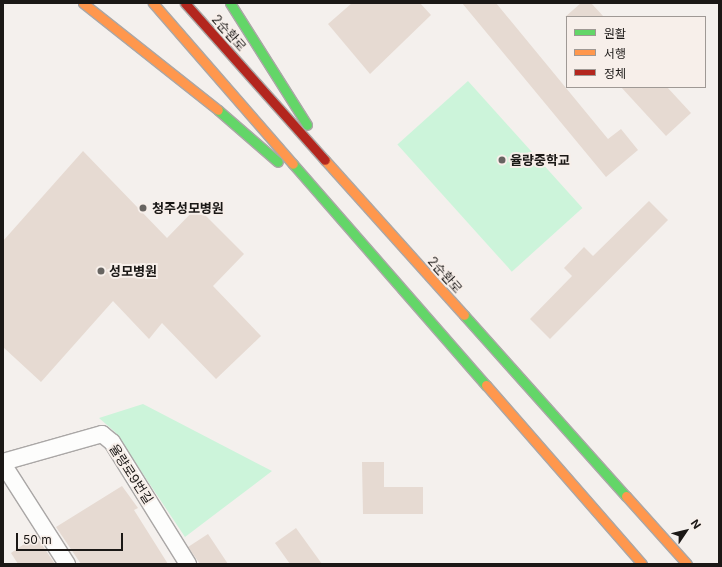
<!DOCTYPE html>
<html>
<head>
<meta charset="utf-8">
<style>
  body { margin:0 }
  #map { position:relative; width:722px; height:567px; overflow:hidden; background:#f4f0ed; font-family:Inter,"Noto Sans KR",sans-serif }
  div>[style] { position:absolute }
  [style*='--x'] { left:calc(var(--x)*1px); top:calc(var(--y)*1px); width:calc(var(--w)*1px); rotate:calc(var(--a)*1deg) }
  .green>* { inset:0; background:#ccf4da; transform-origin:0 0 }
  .building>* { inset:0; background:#e6dad2 }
  .roads { filter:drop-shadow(1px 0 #aaa7a6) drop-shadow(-1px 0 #aaa7a6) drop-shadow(0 1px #aaa7a6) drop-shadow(0 -1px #aaa7a6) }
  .street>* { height:16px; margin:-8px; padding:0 8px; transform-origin:8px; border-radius:8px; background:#fdfdfc }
  .fast>* { height:9px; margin:-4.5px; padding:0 4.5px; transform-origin:4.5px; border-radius:4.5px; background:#63d668 }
  .slow>* { height:9px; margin:-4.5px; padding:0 4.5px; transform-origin:4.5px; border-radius:4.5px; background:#ff974d }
  .jam>* { height:9px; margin:-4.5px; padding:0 4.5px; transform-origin:4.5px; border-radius:4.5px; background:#b3261e }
  .dots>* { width:11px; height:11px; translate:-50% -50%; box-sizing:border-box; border:2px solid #f7efea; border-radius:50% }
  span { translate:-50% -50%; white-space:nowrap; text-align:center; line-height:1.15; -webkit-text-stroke:4px #f7efea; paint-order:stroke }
  .street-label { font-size:13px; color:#1b1816 }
  .poi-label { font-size:13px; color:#1b1816; font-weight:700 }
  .left { translate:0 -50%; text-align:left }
  .frame { position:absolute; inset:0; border:4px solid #1b1816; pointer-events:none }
  .legend { position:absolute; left:566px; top:16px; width:140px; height:72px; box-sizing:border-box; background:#f7efea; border:1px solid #9f9995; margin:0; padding:5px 7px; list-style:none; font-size:12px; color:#1b1816 }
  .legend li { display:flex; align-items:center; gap:8px; height:20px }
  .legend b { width:20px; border:1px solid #9f9995 }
  .north { position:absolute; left:666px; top:511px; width:40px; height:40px; -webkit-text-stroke:3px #f7efea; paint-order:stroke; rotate:55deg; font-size:11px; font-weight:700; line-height:16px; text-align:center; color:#1b1816 }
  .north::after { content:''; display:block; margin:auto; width:14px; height:18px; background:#1b1816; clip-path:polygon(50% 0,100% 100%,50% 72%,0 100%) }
  .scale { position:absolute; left:16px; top:533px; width:107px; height:18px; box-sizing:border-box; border:2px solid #1b1816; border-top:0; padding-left:5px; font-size:12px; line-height:14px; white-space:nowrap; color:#1b1816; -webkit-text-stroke:3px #f7efea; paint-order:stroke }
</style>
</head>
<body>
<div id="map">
  <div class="green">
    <i style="left:468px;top:81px;width:171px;height:95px;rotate:48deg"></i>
    <i style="clip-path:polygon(143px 404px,272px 471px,185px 537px,115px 432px,99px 418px)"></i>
  </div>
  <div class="building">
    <i style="clip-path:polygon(352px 3px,420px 3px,431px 15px,370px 74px,328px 24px)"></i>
    <i style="clip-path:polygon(462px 3px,496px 3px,608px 139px,621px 129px,638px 150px,606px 177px)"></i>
    <i style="clip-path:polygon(581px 3px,591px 3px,604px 17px,565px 17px)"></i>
    <i style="clip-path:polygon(621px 87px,667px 87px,691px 113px,666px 136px)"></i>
    <i style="clip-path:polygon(83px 151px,167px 238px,197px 207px,244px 254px,213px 286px,261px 336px,216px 379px,162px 323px,149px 339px,113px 301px,41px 382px,3px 347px,3px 241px)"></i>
    <i style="clip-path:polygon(649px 201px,668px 220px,550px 339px,530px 319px,572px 276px,564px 268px,584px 247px,593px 256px)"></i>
    <i style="clip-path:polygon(362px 462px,384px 462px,384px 487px,423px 487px,423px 514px,363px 514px)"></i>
    <i style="clip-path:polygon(122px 486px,138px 508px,134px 510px,168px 564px,81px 564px,56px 527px)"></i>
    <i style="clip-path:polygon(296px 528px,322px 564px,290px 564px,275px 543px)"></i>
    <i style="clip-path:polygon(208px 534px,228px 564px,200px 564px,188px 547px)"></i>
    <i style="clip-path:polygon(36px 536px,55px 564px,18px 564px,11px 553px)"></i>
  </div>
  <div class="roads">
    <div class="street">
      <i style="--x:3;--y:462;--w:103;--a:-15.8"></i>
      <i style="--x:102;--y:434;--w:13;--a:39"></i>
      <i style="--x:112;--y:442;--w:144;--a:58.1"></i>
      <i style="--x:3;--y:464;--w:119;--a:57.4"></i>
    </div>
    <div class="fast">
      <i style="--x:230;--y:3;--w:144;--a:57.7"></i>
      <i style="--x:218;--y:110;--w:79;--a:40.9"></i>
      <i style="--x:293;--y:164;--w:293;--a:48.9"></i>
      <i style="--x:464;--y:315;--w:243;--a:48.2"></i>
    </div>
    <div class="slow">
      <i style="--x:83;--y:3;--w:172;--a:38.4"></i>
      <i style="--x:153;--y:3;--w:213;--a:49"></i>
      <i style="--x:325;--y:160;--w:208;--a:48.1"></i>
      <i style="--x:486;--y:385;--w:237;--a:48.9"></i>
      <i style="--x:626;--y:496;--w:91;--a:48.1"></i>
    </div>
    <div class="jam">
      <i style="--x:185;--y:3;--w:210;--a:48.3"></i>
    </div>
  </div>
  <div class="dots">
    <i style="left:502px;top:160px;background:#676461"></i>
    <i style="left:143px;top:208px;background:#676461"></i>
    <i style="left:101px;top:271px;background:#676461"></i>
  </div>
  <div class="street-label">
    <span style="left:229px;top:33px;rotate:48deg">2순환로</span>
    <span style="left:445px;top:275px;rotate:48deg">2순환로</span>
    <span style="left:131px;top:474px;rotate:57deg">율량로9번길</span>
  </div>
  <div class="poi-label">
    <span class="left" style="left:510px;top:160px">율량중학교</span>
    <span class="left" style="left:152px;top:208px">청주성모병원</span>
    <span class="left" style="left:109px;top:271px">성모병원</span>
  </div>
  <div class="frame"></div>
  <ul class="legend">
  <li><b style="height:5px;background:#63d668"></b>원활</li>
  <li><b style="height:5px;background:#ff974d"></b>서행</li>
  <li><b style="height:5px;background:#b3261e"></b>정체</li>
  </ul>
  <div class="north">N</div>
  <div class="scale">50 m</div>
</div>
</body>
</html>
